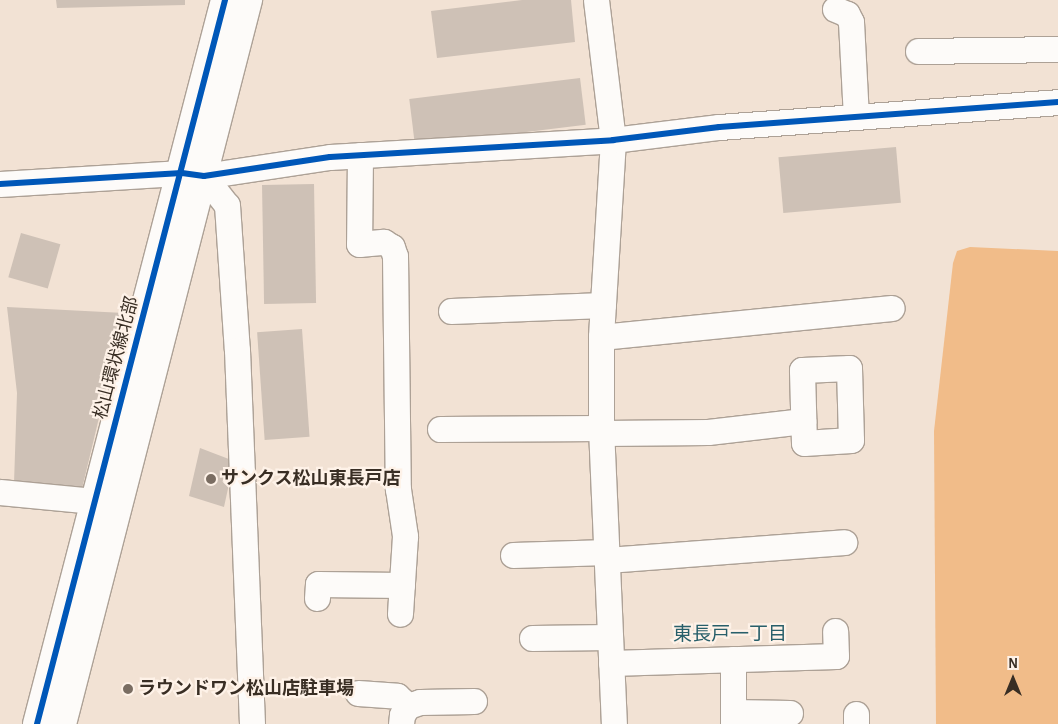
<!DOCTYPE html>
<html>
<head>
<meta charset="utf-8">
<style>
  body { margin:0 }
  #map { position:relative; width:1058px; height:724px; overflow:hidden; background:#f2e2d4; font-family:"Alegreya Sans","Noto Sans JP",sans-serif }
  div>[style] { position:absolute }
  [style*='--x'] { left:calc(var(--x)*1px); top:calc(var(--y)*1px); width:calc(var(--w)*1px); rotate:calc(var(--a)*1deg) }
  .water>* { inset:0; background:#f1bc89 }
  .building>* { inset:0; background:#cec1b6; transform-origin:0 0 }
  .roads { filter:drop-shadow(1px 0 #ada196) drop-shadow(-1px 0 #ada196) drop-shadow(0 1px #ada196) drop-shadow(0 -1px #ada196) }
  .minor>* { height:25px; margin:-12.5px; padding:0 12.5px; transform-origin:12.5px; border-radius:12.5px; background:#fdfbf9 }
  .tertiary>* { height:28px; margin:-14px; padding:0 14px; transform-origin:14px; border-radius:14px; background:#fdfbf9 }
  .cycleway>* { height:6px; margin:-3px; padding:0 3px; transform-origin:3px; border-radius:3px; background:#0057b8 }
  .dots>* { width:14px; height:14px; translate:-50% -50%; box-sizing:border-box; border:2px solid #fef2e8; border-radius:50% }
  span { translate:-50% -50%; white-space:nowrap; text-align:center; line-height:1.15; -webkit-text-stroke:4.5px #fef2e8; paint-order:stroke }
  .street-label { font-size:18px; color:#392e24 }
  .poi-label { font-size:18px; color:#392e24; font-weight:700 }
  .left { translate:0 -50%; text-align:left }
  .neighbourhood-label { font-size:19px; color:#285f6a }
  .north { position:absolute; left:988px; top:654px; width:50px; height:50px; -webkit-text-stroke:4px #fef2e8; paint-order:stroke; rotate:0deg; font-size:14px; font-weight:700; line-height:20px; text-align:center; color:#392e24 }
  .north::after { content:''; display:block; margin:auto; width:18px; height:22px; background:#392e24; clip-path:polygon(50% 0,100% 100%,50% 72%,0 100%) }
</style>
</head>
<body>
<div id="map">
  <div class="water">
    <i style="clip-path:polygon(970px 247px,1058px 251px,1058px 724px,936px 724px,934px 431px,953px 263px,957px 251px)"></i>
  </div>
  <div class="building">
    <i style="clip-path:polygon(56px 0,185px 0,185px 5px,57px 8px)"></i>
    <i style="clip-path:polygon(522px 0,571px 0,575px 42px,437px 58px,431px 11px)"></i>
    <i style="left:580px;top:78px;width:47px;height:172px;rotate:83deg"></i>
    <i style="left:896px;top:147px;width:56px;height:118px;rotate:85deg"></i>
    <i style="left:314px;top:184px;width:119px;height:52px;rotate:89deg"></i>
    <i style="left:21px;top:233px;width:41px;height:46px;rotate:16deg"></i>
    <i style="clip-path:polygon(7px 307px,124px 313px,81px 493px,14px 483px,17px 393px)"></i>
    <i style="left:302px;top:329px;width:108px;height:45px;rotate:86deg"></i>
    <i style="clip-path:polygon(200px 448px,234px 461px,224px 507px,189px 496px)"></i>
  </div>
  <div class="roads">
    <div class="minor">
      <i style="--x:596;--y:0;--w:141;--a:83.1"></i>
      <i style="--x:613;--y:140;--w:197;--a:93.5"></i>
      <i style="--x:601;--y:337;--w:91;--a:90"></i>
      <i style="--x:601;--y:428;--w:296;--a:87.5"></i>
      <i style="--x:835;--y:9;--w:13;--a:23"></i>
      <i style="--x:847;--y:14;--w:9;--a:63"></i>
      <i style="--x:851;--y:22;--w:95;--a:87"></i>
      <i style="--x:918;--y:51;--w:140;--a:-0.8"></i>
      <i style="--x:360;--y:155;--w:89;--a:90.6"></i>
      <i style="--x:359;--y:244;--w:25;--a:-5"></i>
      <i style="--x:384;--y:242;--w:9;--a:32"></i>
      <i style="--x:392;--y:247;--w:9;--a:72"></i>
      <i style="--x:395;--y:256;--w:233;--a:89.3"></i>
      <i style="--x:398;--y:489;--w:48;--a:81.5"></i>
      <i style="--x:405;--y:536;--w:78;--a:93.7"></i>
      <i style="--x:204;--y:176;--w:37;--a:52"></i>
      <i style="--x:227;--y:205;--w:145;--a:86.1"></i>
      <i style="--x:237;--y:350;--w:374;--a:87.7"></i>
      <i style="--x:0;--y:184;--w:182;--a:-3.5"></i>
      <i style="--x:182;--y:173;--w:22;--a:8"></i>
      <i style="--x:204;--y:176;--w:127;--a:-8.6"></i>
      <i style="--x:330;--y:157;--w:284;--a:-3.4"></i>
      <i style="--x:613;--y:140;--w:107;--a:-7"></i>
      <i style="--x:719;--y:127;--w:340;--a:-4.2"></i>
      <i style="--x:451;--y:311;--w:152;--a:-2.3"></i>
      <i style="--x:601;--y:337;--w:292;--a:-5.7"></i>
      <i style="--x:849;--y:368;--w:72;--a:88.4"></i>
      <i style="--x:851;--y:440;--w:47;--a:176.3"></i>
      <i style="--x:804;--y:443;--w:73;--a:-91.6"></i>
      <i style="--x:802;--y:370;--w:47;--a:-2.4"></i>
      <i style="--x:440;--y:429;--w:161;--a:-0.4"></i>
      <i style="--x:602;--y:433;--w:106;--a:-0.5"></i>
      <i style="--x:708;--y:432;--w:96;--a:-6.6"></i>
      <i style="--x:0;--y:492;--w:116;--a:5.5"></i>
      <i style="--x:513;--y:555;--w:94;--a:-1.8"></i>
      <i style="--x:607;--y:560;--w:238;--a:-4.3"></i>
      <i style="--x:317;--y:598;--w:14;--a:-86"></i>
      <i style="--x:318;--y:584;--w:84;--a:0.7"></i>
      <i style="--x:532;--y:638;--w:78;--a:-0.7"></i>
      <i style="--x:611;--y:663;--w:225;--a:-1.8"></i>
      <i style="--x:836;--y:656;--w:25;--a:-92"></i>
      <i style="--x:358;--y:693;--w:39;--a:4"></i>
      <i style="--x:397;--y:696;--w:15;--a:42"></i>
      <i style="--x:733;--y:712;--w:57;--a:1"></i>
      <i style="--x:856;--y:714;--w:10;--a:90"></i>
      <i style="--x:401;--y:724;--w:9;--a:-84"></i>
      <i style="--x:402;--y:715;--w:11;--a:-56"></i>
      <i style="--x:408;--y:706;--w:13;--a:-18"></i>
      <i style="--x:420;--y:702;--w:54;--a:-1.1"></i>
      <i style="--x:733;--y:724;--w:65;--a:-90"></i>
    </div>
    <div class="tertiary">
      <i style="--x:37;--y:724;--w:748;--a:-75.44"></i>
      <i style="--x:62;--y:724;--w:748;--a:-75.59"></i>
    </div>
  </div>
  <div class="cycleway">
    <i style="--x:0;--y:184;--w:182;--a:-3.5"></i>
    <i style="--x:182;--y:173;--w:22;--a:8"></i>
    <i style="--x:204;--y:176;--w:127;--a:-8.6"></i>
    <i style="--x:330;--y:157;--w:284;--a:-3.4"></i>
    <i style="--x:613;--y:140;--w:107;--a:-7"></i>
    <i style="--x:719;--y:127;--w:340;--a:-4.2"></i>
    <i style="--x:37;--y:724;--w:748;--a:-75.44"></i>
  </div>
  <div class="dots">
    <i style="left:211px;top:479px;background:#7a6d62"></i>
    <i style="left:128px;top:689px;background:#7a6d62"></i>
  </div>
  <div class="street-label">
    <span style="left:117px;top:358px;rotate:-75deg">松山環状線北部</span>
  </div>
  <div class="poi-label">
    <span class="left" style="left:221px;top:479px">サンクス松山東長戸店</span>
    <span class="left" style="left:138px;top:689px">ラウンドワン松山店駐車場</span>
  </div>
  <div class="neighbourhood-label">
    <span style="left:730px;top:635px">東長戸一丁目</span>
  </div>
  <div class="north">N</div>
</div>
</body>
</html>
